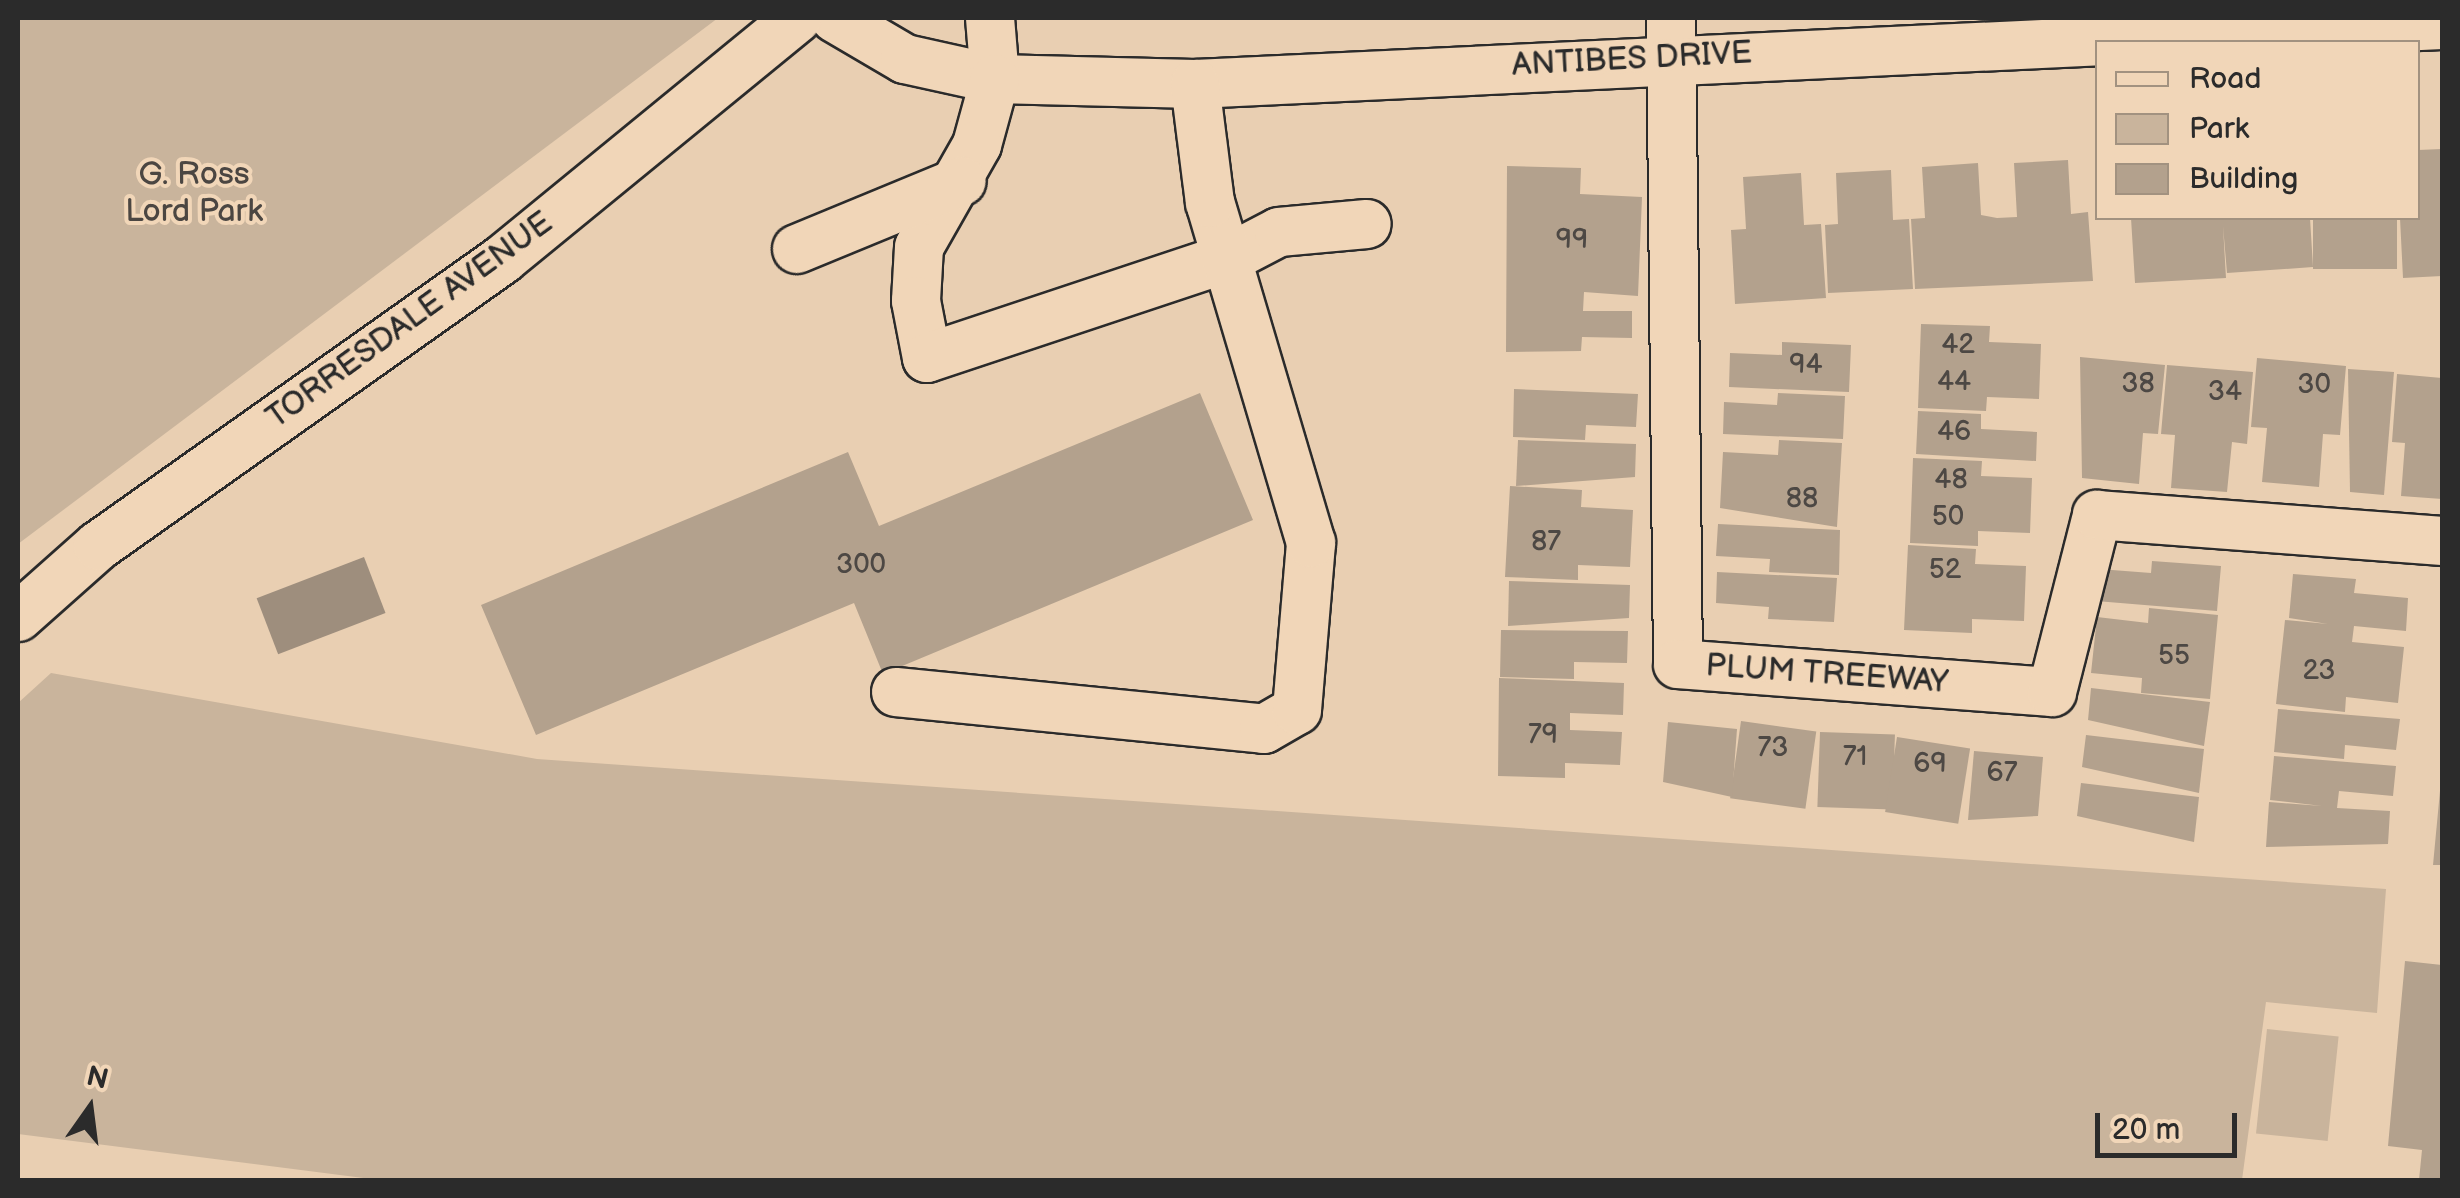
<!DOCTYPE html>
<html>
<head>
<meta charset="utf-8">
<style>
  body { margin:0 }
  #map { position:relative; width:2460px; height:1198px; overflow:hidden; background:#e9cfb2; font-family:"Balsamiq Sans",sans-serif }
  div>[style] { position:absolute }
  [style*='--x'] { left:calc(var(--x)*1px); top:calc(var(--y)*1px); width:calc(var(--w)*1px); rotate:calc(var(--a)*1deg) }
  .green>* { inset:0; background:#c9b49c; transform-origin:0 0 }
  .water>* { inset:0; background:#9e8e7d; transform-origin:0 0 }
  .building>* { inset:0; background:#b3a18d; transform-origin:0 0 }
  .roads { filter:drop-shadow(2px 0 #2b2b2b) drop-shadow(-2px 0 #2b2b2b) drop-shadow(0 2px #2b2b2b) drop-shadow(0 -2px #2b2b2b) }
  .minor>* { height:48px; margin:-24px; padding:0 24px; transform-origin:24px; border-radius:24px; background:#f1d6b8 }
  span { translate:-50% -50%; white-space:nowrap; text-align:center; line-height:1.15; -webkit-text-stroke:8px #f1d6b8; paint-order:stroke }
  .number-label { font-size:28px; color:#4d4844 }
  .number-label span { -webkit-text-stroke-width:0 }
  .street-label { font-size:32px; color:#2b2b2b }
  .park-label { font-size:32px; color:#4b4642 }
  .frame { position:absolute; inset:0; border:20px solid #2b2b2b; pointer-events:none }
  .legend { position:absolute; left:2095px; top:40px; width:325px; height:180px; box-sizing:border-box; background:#f1d6b8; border:2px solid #a29280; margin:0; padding:12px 18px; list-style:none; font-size:30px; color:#2b2b2b }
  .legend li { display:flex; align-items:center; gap:20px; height:50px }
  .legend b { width:50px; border:2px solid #a29280 }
  .north { position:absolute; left:40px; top:1058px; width:100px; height:100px; -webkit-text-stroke:8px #f1d6b8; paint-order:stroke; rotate:14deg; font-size:28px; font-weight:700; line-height:40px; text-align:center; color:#2b2b2b }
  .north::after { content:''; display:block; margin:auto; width:35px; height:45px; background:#2b2b2b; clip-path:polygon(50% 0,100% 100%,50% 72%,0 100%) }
  .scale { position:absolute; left:2095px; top:1113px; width:142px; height:45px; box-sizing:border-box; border:5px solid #2b2b2b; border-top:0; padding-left:12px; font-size:30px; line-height:35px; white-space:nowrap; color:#2b2b2b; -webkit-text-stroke:8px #f1d6b8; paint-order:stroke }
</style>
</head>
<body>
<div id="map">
  <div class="green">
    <i style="clip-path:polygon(18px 18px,718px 18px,18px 544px)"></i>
    <i style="clip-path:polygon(51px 673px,537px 759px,2386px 889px,2377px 1013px,2266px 1002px,2242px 1180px,379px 1180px,18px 1134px,18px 703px)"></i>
    <i style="left:2267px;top:1029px;width:72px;height:105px;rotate:6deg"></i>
  </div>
  <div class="water">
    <i style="left:364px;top:557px;width:60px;height:115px;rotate:69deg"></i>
  </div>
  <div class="building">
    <i style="clip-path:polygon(2442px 149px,2442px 276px,2403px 278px,2400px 218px,2418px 218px,2418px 150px)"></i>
    <i style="clip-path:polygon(2068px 160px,2071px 214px,2088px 212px,2093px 281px,1915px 289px,1911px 219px,1925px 218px,1922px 167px,1978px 163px,1981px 215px,1997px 218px,2017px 217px,2014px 163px)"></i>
    <i style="clip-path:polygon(1507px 166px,1581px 168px,1580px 194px,1642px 197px,1638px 296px,1584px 292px,1583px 311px,1632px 311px,1632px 338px,1582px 337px,1581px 351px,1506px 352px)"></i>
    <i style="clip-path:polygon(1891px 170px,1893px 220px,1909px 219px,1913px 289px,1828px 293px,1825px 225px,1838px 224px,1836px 173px)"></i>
    <i style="clip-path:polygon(1801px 173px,1804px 225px,1821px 224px,1826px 298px,1735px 304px,1731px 230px,1746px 229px,1743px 177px)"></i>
    <i style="clip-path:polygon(2131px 218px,2310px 218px,2313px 267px,2227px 273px,2223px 226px,2226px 278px,2135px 283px)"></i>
    <i style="left:2313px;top:218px;width:84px;height:51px"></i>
    <i style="clip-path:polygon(1921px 324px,1990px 326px,1989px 342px,2041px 344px,2039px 399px,1987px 397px,1986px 411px,1918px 408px)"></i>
    <i style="clip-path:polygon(1782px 342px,1851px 345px,1849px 392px,1729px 387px,1730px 353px,1782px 355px)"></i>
    <i style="clip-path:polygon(2080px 357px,2165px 365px,2158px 434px,2143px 433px,2139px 484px,2082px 478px)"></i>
    <i style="clip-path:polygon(2257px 358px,2346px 366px,2340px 435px,2323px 434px,2319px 487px,2262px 482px,2267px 428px,2251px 427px)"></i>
    <i style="clip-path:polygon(2167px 365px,2253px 372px,2247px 444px,2232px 442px,2227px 492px,2171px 488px,2175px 435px,2161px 434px)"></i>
    <i style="clip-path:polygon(2348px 369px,2394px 372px,2384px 495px,2350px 492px)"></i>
    <i style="clip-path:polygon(2397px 374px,2442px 378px,2442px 499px,2401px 496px,2405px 443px,2392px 442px)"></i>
    <i style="clip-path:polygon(1514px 389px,1638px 394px,1636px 427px,1586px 425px,1585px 440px,1513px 437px)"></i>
    <i style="clip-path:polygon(1200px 393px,1253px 520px,883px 674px,854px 603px,536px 735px,481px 605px,848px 452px,879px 526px)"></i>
    <i style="clip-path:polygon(1778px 393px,1845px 396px,1843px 439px,1723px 434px,1724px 402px,1777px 405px)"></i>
    <i style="clip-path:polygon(1918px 411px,1981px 414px,1981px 429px,2037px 432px,2036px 461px,1916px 454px)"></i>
    <i style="clip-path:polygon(1518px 440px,1636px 444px,1635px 477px,1516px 486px)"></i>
    <i style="clip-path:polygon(1779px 440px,1842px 443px,1837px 527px,1720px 508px,1723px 452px,1778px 455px)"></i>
    <i style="clip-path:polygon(1913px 458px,1982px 461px,1981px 476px,2032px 478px,2030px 533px,1978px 531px,1978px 546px,1910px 543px)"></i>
    <i style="clip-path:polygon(1510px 486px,1582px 490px,1581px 507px,1633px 510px,1630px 567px,1578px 565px,1578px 580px,1505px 577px)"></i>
    <i style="clip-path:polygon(1718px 524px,1840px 530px,1839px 575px,1769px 572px,1770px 559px,1716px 556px)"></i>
    <i style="clip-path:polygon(1908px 545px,1976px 549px,1975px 564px,2026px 566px,2024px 621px,1972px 619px,1972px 633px,1904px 630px)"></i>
    <i style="clip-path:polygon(2152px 561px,2221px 566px,2217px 611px,2096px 601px,2099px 569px,2151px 573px)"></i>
    <i style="clip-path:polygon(1717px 572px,1837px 578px,1834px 622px,1768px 619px,1769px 607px,1716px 603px)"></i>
    <i style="clip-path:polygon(2293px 574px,2356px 579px,2354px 593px,2408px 598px,2406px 631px,2354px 626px,2352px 642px,2404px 647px,2398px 703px,2346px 697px,2345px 712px,2276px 704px,2285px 620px,2328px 624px,2289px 618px)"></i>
    <i style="clip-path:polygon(1509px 581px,1630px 585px,1629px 618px,1508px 626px)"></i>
    <i style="clip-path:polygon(2149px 608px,2218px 615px,2210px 699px,2141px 693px,2142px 678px,2091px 673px,2097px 617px,2148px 623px)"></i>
    <i style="clip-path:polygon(1501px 630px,1628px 631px,1627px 663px,1574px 662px,1574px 679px,1500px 677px)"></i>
    <i style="clip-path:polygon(1499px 678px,1624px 683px,1623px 715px,1570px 713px,1570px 730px,1622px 732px,1620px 765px,1565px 763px,1565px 778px,1498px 776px)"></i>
    <i style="clip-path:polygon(2091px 688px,2210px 702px,2204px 746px,2088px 720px)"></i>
    <i style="clip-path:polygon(2278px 709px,2400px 719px,2396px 750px,2345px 745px,2344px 759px,2274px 752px)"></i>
    <i style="left:1741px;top:721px;width:76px;height:78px;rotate:8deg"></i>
    <i style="clip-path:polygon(1668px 722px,1737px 729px,1732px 797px,1663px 782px)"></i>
    <i style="left:1820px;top:732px;width:75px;height:75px;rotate:2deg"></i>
    <i style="clip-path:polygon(2086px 735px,2204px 749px,2199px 793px,2082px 767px)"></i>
    <i style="left:1897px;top:737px;width:74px;height:76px;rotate:9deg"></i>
    <i style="clip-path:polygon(1974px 751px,2043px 757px,2038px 816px,1968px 820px)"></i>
    <i style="clip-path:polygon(2274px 756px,2396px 766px,2393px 796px,2339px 791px,2337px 808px,2390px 811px,2388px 844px,2266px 847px,2269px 802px,2322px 806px,2270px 800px)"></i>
    <i style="clip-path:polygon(2081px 783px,2199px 797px,2194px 842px,2077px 816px)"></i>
    <i style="clip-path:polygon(2440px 791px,2442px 791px,2442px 865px,2433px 865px)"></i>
    <i style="clip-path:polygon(2405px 961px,2442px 965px,2442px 1180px,2419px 1180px,2422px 1150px,2388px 1146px)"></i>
  </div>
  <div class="roads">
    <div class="minor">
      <i style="--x:835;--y:18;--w:81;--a:30.4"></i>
      <i style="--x:905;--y:59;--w:92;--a:12.5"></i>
      <i style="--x:995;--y:79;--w:200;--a:1.4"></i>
      <i style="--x:1195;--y:84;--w:1248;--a:-2.71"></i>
      <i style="--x:990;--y:18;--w:61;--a:85.3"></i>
      <i style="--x:995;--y:79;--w:68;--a:105.3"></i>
      <i style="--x:977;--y:145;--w:117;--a:119.6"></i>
      <i style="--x:919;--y:247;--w:54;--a:93.2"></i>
      <i style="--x:916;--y:301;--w:58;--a:79.1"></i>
      <i style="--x:927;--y:358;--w:320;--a:-18.4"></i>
      <i style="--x:1231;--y:257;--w:54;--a:-27.5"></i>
      <i style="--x:1279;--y:232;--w:88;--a:-5.2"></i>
      <i style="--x:1671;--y:18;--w:646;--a:89.38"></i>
      <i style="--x:1678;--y:664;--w:375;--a:4.3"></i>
      <i style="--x:2052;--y:692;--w:183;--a:-75.7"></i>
      <i style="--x:2097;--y:515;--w:346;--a:4.3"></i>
      <i style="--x:797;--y:249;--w:178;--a:-22.4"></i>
      <i style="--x:18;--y:617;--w:107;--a:-41.6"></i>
      <i style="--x:98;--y:546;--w:496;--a:-35.3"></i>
      <i style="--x:503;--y:259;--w:380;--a:-39.3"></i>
      <i style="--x:896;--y:692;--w:370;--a:5.7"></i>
      <i style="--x:1264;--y:729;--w:38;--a:-30"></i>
      <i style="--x:1297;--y:710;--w:168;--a:-85.2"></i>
      <i style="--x:1311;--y:543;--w:355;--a:-106.5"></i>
      <i style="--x:1210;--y:203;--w:120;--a:-97.2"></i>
    </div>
  </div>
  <div class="number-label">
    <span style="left:1572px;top:240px">99</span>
    <span style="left:1958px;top:345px">42</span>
    <span style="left:1806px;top:365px">94</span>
    <span style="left:1954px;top:382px">44</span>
    <span style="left:2138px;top:384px">38</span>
    <span style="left:2314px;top:385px">30</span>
    <span style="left:2225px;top:392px">34</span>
    <span style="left:1954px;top:432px">46</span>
    <span style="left:1951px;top:480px">48</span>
    <span style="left:1802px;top:499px">88</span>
    <span style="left:1948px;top:517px">50</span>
    <span style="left:1546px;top:542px">87</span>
    <span style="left:861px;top:565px">300</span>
    <span style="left:1945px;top:570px">52</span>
    <span style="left:2174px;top:656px">55</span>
    <span style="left:2319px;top:671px">23</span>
    <span style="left:1543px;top:735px">79</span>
    <span style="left:1773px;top:748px">73</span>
    <span style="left:1855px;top:757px">71</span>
    <span style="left:1930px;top:764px">69</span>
    <span style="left:2002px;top:773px">67</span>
  </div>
  <div class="street-label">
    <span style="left:1632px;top:60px;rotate:-3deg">ANTIBES DRIVE</span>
    <span style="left:410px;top:321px;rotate:-36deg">TORRESDALE AVENUE</span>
    <span style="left:1827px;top:675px;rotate:4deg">PLUM TREEWAY</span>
  </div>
  <div class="park-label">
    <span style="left:194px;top:194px">G. Ross<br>Lord Park</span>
  </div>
  <div class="frame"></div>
  <ul class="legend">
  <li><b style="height:12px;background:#f1d6b8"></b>Road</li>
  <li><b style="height:28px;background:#c9b49c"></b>Park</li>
  <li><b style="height:28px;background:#b3a18d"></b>Building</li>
  </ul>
  <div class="north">N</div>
  <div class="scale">20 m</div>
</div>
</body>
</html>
